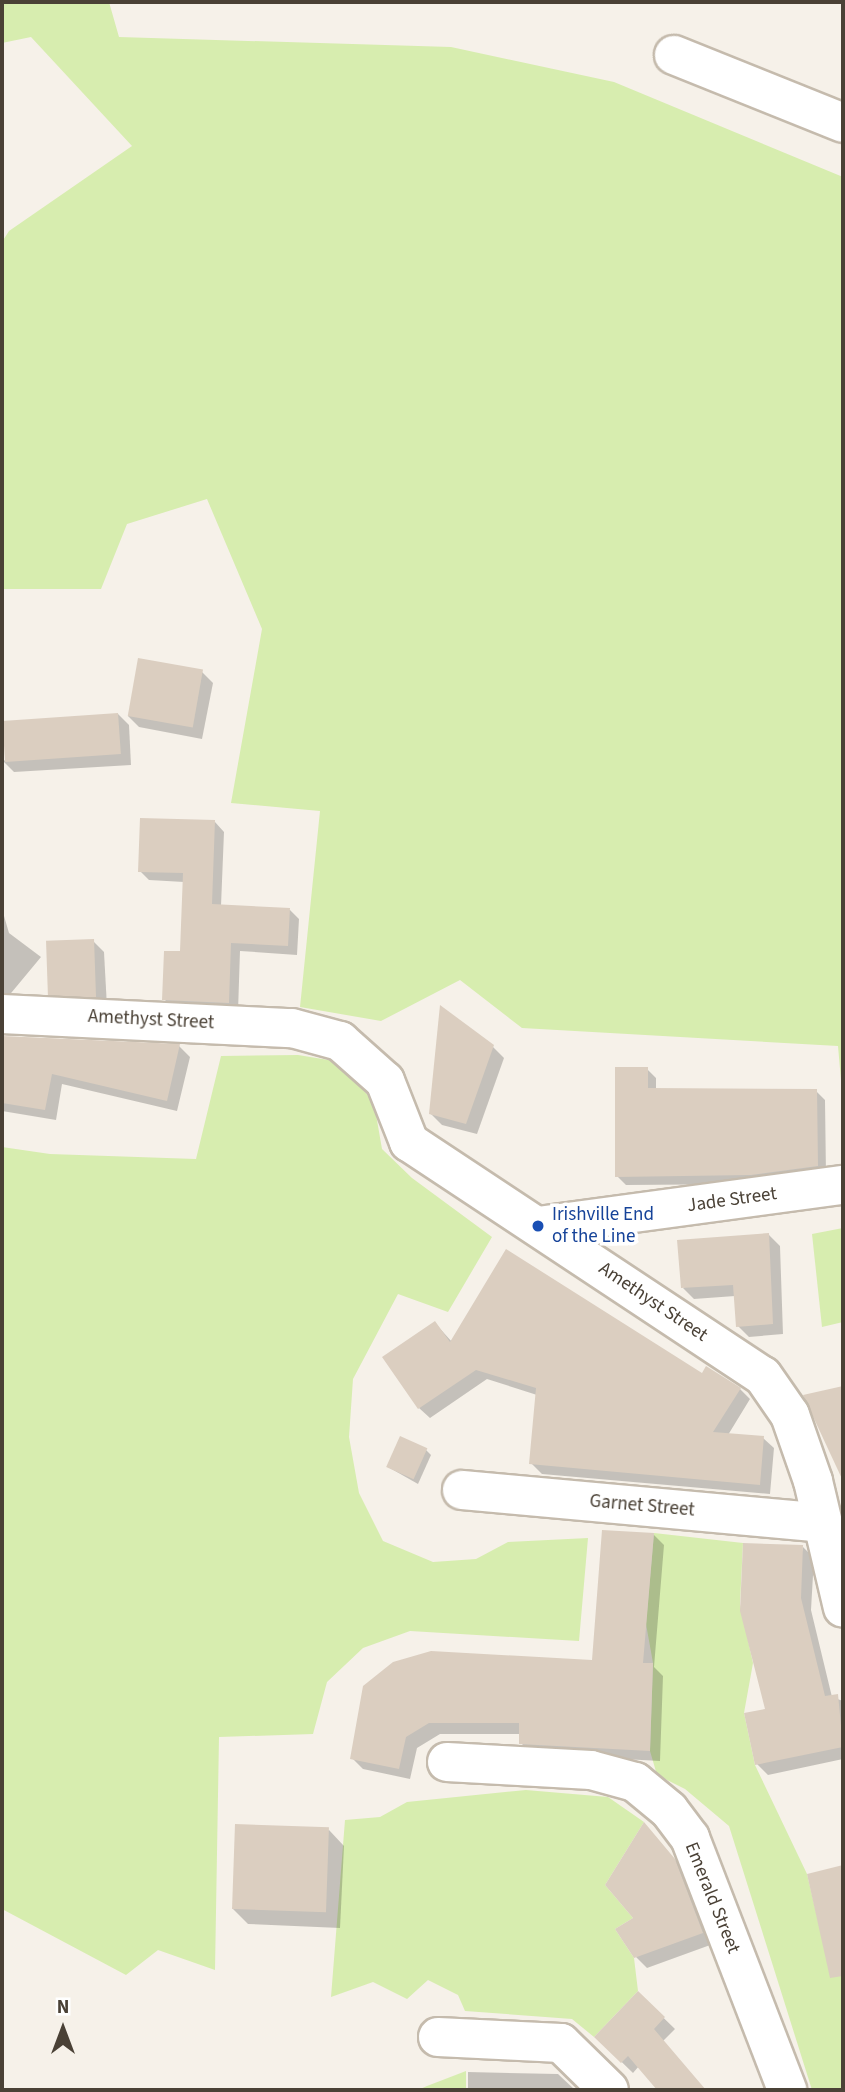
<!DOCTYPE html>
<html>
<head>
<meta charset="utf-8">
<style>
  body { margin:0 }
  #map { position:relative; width:845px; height:2092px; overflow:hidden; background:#f6f1e9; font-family:"Source Sans 3",sans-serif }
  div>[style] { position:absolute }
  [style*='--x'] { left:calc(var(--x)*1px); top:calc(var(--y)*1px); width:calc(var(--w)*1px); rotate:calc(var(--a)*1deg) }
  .green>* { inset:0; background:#d7edaf }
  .shadow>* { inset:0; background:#0003 }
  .building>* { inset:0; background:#dbcec0; transform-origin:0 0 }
  .roads { filter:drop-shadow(2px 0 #c5bbad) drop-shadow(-2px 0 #c5bbad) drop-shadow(0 2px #c5bbad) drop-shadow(0 -2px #c5bbad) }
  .minor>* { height:38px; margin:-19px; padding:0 19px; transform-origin:19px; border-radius:19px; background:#fff }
  .dots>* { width:19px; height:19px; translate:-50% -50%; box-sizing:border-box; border:4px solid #fff; border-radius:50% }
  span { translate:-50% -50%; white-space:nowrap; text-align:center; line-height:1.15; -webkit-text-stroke:7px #fff; paint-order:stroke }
  .street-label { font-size:19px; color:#4a4136 }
  .transit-label { font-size:19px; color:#164399 }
  .left { translate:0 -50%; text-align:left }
  .frame { position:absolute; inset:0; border:4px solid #4a4136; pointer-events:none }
  .north { position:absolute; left:28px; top:1994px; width:70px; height:70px; -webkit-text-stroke:5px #fff; paint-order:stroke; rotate:0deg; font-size:19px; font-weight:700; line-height:28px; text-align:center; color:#4a4136 }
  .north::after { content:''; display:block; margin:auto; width:24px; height:32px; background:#4a4136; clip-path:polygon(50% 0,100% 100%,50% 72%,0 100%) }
</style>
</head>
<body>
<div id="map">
  <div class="green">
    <i style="clip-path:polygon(2px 2px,109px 2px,119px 37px,451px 47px,614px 82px,843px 177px,843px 1103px,838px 1046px,522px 1028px,460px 980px,381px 1021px,300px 1007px,320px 811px,231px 803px,262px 629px,207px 499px,127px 524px,101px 589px,2px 589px,2px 242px,9px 231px,132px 146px,31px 37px,2px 43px)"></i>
    <i style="clip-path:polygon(298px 1055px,341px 1062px,374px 1103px,382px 1149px,412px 1178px,492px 1237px,448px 1312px,398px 1294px,353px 1379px,349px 1437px,359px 1493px,383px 1541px,433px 1562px,476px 1559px,508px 1542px,588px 1538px,579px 1641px,410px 1631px,363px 1648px,327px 1682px,313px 1734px,219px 1737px,215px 1970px,158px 1950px,126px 1975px,2px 1909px,2px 1147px,50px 1154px,196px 1159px,221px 1056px)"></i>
    <i style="clip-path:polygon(843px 1228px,843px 1322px,822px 1327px,812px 1234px)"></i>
    <i style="clip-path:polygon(654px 1533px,743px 1543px,740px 1604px,753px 1663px,744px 1713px,755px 1765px,807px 1874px,819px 1925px,843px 1920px,843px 2090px,812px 2090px,729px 1826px,685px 1789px,657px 1775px,650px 1751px,653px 1663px,646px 1624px)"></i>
    <i style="clip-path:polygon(526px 1790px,608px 1797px,644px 1822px,605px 1885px,633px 1918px,615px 1929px,634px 1958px,638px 1991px,594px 2037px,572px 2019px,465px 2011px,458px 1995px,428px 1980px,407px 1999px,373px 1982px,331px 1997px,345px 1820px,380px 1817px,407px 1802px)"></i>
    <i style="clip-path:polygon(466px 2071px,466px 2090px,418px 2090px,427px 2086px)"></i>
  </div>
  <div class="shadow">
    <i style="clip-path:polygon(202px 672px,213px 683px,202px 739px,139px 727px,128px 716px)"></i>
    <i style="clip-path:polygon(118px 714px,129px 725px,131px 765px,14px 772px,3px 761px)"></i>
    <i style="clip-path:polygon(215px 822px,224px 832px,221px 906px,290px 910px,299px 919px,297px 955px,240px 951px,238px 1012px,174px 1009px,164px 999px,182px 953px,184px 882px,149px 880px,140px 871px)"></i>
    <i style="clip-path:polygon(2px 909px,9px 933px,41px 957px,2px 1004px)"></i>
    <i style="clip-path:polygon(93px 941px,104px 952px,107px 1007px,60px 1005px,49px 994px)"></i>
    <i style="clip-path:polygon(2px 1037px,179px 1046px,190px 1057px,177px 1111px,62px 1084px,56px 1120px,2px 1111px)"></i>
    <i style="clip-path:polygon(493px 1047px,504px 1058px,477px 1134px,442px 1125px,430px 1113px)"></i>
    <i style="clip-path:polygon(647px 1069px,656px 1078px,656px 1089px,816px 1091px,825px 1100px,826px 1175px,761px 1184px,626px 1185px,617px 1176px)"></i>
    <i style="clip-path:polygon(769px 1235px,780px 1246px,783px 1334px,749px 1337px,738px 1326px,735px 1296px,694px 1299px,683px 1288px)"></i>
    <i style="clip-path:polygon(435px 1323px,452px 1342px,702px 1375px,740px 1389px,750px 1399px,728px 1435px,763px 1438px,774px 1448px,770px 1494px,542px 1474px,531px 1463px,537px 1395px,487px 1379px,430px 1418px,419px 1408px)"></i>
    <i style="clip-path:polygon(426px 1450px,431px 1455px,418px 1484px,388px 1467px)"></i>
    <i style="clip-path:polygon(653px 1534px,664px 1545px,654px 1667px,663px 1676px,660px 1761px,532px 1754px,521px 1743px,521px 1734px,440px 1734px,417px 1748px,410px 1779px,363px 1769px,352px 1758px,365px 1687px,594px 1662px)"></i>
    <i style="clip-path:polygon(803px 1547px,814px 1558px,811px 1610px,832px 1697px,843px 1701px,843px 1759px,768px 1775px,757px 1764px)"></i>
    <i style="clip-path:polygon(329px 1830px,344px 1846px,340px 1928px,248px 1924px,232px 1908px)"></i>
    <i style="clip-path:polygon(655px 1836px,685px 1872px,713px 1944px,647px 1968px,635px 1956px,635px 1918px)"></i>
    <i style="clip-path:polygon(638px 1993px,675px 2029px,663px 2041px,705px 2090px,659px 2090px,639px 2066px,633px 2073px,596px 2037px)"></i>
    <i style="clip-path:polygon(468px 2072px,558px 2074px,575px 2090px,468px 2090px)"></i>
  </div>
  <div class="building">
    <i style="left:138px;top:658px;width:66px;height:59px;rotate:10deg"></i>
    <i style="left:118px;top:713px;width:41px;height:116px;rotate:86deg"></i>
    <i style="clip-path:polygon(140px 818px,215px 820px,212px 904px,290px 908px,288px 946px,231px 943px,229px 1003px,162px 1000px,164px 951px,180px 951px,183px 873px,138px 872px)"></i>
    <i style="left:94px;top:939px;width:58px;height:48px;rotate:88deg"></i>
    <i style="clip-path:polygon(440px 1005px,494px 1045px,466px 1124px,429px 1114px)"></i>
    <i style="clip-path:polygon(2px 1036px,180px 1044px,167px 1101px,52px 1074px,45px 1110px,2px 1103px)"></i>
    <i style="clip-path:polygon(615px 1067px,648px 1067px,648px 1088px,817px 1089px,818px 1166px,751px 1175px,615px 1177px)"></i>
    <i style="clip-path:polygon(769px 1233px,773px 1324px,736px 1327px,733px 1285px,681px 1288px,677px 1240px)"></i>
    <i style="clip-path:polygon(506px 1249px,702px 1373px,706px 1366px,741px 1388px,713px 1432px,764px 1436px,760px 1485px,529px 1464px,536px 1388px,476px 1370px,418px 1409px,382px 1357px,435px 1321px,450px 1342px)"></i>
    <i style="clip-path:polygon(843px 1386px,843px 1481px,803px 1395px)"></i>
    <i style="left:400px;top:1436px;width:30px;height:34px;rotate:24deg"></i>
    <i style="clip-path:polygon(602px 1530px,654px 1533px,643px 1663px,653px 1663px,650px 1751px,519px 1744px,519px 1723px,429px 1723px,406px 1737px,399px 1769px,350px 1759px,363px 1686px,393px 1662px,431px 1651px,592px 1660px)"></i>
    <i style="clip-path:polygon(743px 1543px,803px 1545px,801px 1598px,825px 1696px,838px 1694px,843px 1747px,755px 1765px,744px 1713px,765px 1709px,740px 1611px)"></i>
    <i style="clip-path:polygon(644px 1822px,675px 1859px,703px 1933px,634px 1958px,615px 1929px,633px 1918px,605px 1885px)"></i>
    <i style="left:235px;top:1824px;width:94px;height:85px;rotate:2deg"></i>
    <i style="clip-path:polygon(843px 1865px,843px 1976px,830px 1978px,807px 1874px)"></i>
    <i style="clip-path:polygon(638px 1991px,665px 2017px,654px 2029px,706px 2090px,657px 2090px,628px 2056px,621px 2063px,594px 2037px)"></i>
  </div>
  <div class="roads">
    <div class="minor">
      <i style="--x:674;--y:55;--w:182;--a:21.9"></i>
      <i style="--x:2;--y:1014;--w:290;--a:2.8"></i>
      <i style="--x:292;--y:1028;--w:50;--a:15.2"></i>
      <i style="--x:340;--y:1041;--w:60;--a:41.6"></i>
      <i style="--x:385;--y:1081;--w:66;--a:68.5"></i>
      <i style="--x:409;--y:1142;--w:424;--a:33.5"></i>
      <i style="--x:763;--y:1376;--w:47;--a:55.3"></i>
      <i style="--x:790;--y:1415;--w:70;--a:70.8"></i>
      <i style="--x:813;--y:1481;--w:130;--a:76.7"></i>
      <i style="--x:538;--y:1226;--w:308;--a:-7.7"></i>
      <i style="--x:462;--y:1490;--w:362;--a:5.2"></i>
      <i style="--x:447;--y:1762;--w:144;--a:3.2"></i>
      <i style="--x:591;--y:1770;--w:46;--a:15.3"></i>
      <i style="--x:635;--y:1782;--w:44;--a:39.5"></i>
      <i style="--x:669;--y:1810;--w:35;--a:53"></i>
      <i style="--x:690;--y:1838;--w:270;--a:68.9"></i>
      <i style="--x:438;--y:2037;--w:123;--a:2.8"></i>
      <i style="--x:561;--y:2043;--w:67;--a:44.4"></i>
    </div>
  </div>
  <div class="dots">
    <i style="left:538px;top:1226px;background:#1a4fb4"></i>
  </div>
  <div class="street-label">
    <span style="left:151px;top:1020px;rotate:3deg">Amethyst Street</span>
    <span style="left:732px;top:1200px;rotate:-8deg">Jade Street</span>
    <span style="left:653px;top:1302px;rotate:34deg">Amethyst Street</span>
    <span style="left:642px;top:1506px;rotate:5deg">Garnet Street</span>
    <span style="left:712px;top:1898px;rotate:68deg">Emerald Street</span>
  </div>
  <div class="transit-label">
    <span class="left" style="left:552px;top:1226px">Irishville End<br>of the Line</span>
  </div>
  <div class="frame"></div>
  <div class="north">N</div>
</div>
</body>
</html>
